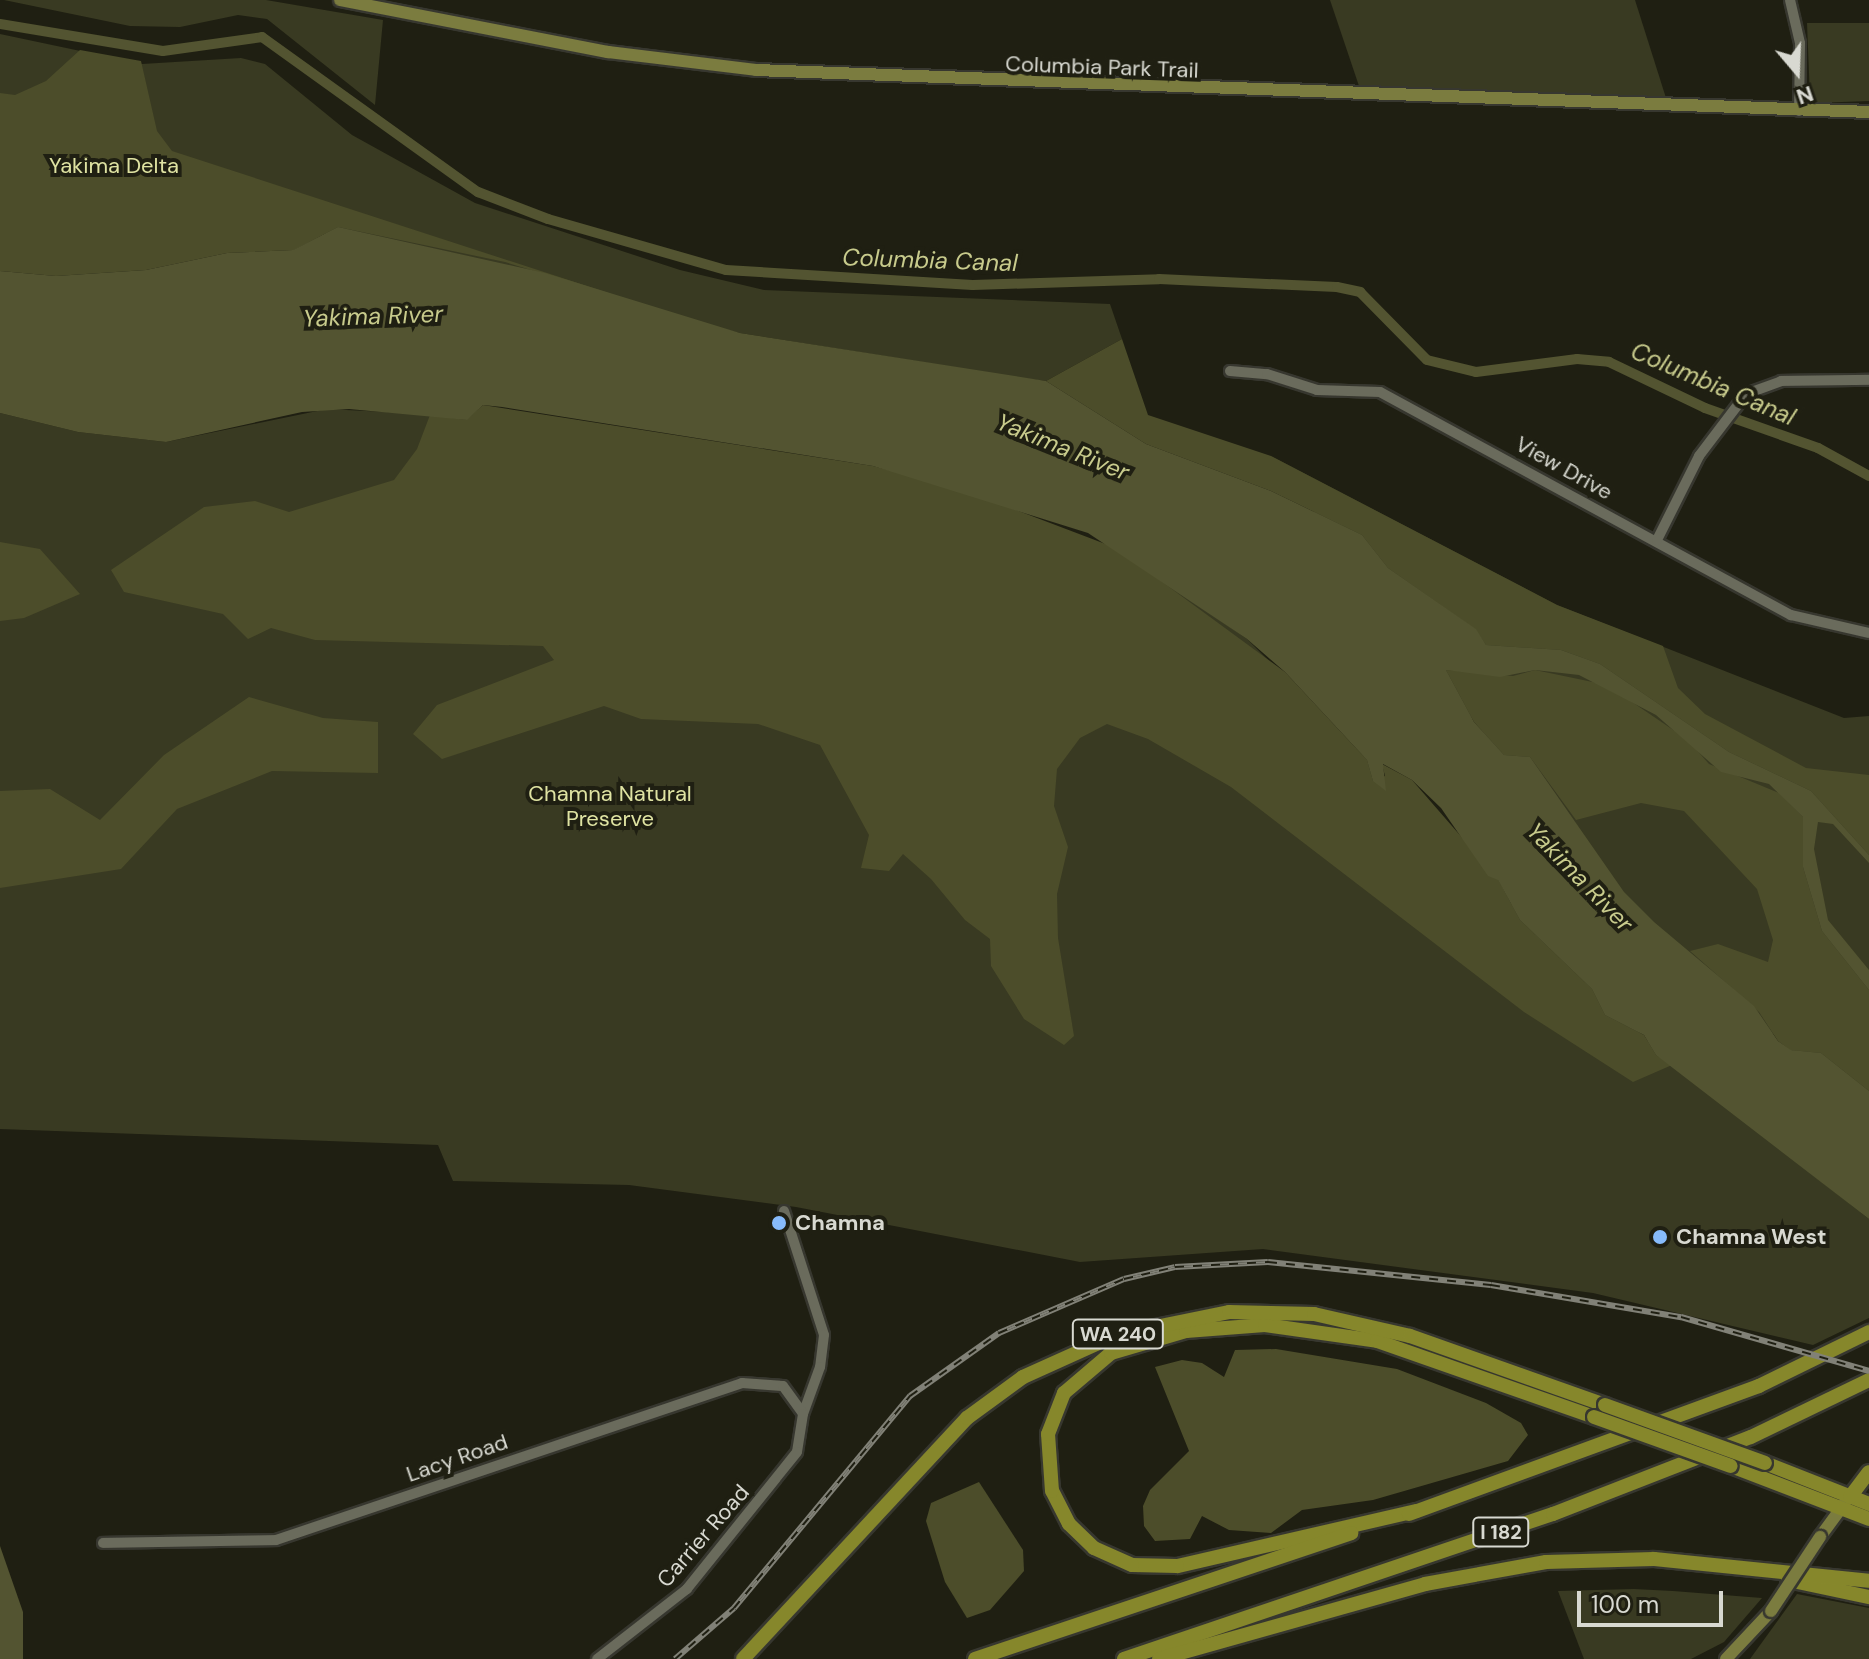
<!DOCTYPE html>
<html>
<head>
<meta charset="utf-8">
<style>
  body { margin:0 }
  #map { position:relative; width:1869px; height:1659px; overflow:hidden; background:#1f1f12; font-family:"DM Sans",sans-serif }
  div>[style] { position:absolute }
  [style*='--x'] { left:calc(var(--x)*1px); top:calc(var(--y)*1px); width:calc(var(--w)*1px); rotate:calc(var(--a)*1deg) }
  .green>* { inset:0; background:#393a22 }
  .forest>* { inset:0; background:#4c4d2a }
  .water>* { inset:0; background:#535431 }
  .canal>* { height:10px; margin:-5px; padding:0 5px; transform-origin:5px; border-radius:5px; background:#535431 }
  .roads { filter:drop-shadow(2px 0 #37372f) drop-shadow(-2px 0 #37372f) drop-shadow(0 2px #37372f) drop-shadow(0 -2px #37372f) }
  .minor>* { height:10px; margin:-5px; padding:0 5px; transform-origin:5px; border-radius:5px; background:#6a6b5c }
  .major>* { height:12px; margin:-6px; padding:0 6px; transform-origin:6px; border-radius:6px; background:#7b7c3f }
  .highway>* { height:14px; margin:-7px; padding:0 7px; transform-origin:7px; border-radius:7px; background:#86872b }
  .rail>* { height:6px; margin-top:-3px; transform-origin:0; background:repeating-linear-gradient(90deg,#1f1f12 0 9px,#818177 0 18px); box-sizing:border-box; border-block:2px solid #818177 }
  .bridges { filter:drop-shadow(2px 0 #37372f) drop-shadow(-2px 0 #37372f) drop-shadow(0 2px #37372f) drop-shadow(0 -2px #37372f) }
  .major-bridge>* { height:12px; margin:-6px; padding:0 6px; transform-origin:6px; border-radius:6px; background:#7b7c3f }
  .highway-bridge>* { height:14px; margin:-7px; padding:0 7px; transform-origin:7px; border-radius:7px; background:#86872b }
  .dots>* { width:22px; height:22px; translate:-50% -50%; box-sizing:border-box; border:4px solid #1f1f12; border-radius:50% }
  span { translate:-50% -50%; white-space:nowrap; text-align:center; line-height:1.15; -webkit-text-stroke:8px #1f1f12; paint-order:stroke }
  .shield-label span { padding:2px 6px; background:#1f1f12; border:2px solid; border-radius:6px; -webkit-text-stroke-width:0 }
  .shield-label { font-size:20px; color:#d8d9d1; font-weight:700 }
  .street-label { font-size:22px; color:#d8d9d1 }
  .park-label { font-size:22px; color:#dfe3a2 }
  .poi-label { font-size:22px; color:#d8d9d1; font-weight:700 }
  .left { translate:0 -50%; text-align:left }
  .water-label { font-size:24px; color:#c8cb8c; font-style:italic }
  .north { position:absolute; left:1757px; top:32px; width:80px; height:80px; -webkit-text-stroke:6px #1f1f12; paint-order:stroke; rotate:161deg; font-size:22px; font-weight:700; line-height:32px; text-align:center; color:#d8d9d1 }
  .north::after { content:''; display:block; margin:auto; width:28px; height:36px; background:#d8d9d1; clip-path:polygon(50% 0,100% 100%,50% 72%,0 100%) }
  .scale { position:absolute; left:1577px; top:1591px; width:146px; height:36px; box-sizing:border-box; border:4px solid #d8d9d1; border-top:0; padding-left:10px; font-size:24px; line-height:28px; white-space:nowrap; color:#d8d9d1; -webkit-text-stroke:6px #1f1f12; paint-order:stroke }
</style>
</head>
<body>
<div id="map">
  <div class="green">
    <i style="clip-path:polygon(4px 0,266px 0,383px 20px,375px 105px,267px 19px,238px 15px,180px 27px,130px 26px)"></i>
    <i style="clip-path:polygon(1330px 0,1635px 0,1666px 98px,1359px 86px)"></i>
    <i style="clip-path:polygon(1807px 23px,1869px 23px,1869px 101px,1815px 103px,1810px 98px)"></i>
    <i style="clip-path:polygon(0 34px,142px 64px,241px 58px,265px 64px,352px 135px,475px 203px,680px 270px,764px 290px,1110px 304px,1122px 339px,1046px 381px,1021px 378px,740px 333px,319px 232px,306px 244px,0 271px)"></i>
    <i style="clip-path:polygon(327px 409px,445px 415px,1116px 548px,1247px 639px,1672px 1065px,1869px 1219px,1869px 1318px,1813px 1345px,1593px 1293px,1263px 1249px,1080px 1262px,796px 1207px,629px 1185px,453px 1181px,438px 1145px,0 1129px,0 413px,78px 432px,166px 442px)"></i>
    <i style="clip-path:polygon(1271px 456px,1557px 605px,1844px 718px,1869px 716px,1869px 1113px,1612px 901px)"></i>
    <i style="clip-path:polygon(1634px 1589px,1673px 1591px,1762px 1598px,1724px 1642px,1691px 1659px,1584px 1659px,1558px 1591px)"></i>
    <i style="clip-path:polygon(1797px 1594px,1869px 1608px,1869px 1659px,1750px 1659px)"></i>
  </div>
  <div class="forest">
    <i style="clip-path:polygon(80px 50px,141px 61px,157px 131px,172px 151px,679px 316px,505px 262px,338px 227px,294px 250px,227px 253px,146px 270px,56px 276px,0 271px,0 93px,15px 95px,46px 81px)"></i>
    <i style="clip-path:polygon(1122px 339px,1148px 415px,1271px 456px,1557px 605px,1663px 646px,1678px 688px,1705px 714px,1806px 768px,1869px 775px,1869px 855px,1811px 791px,1729px 752px,1600px 664px,1561px 650px,1486px 645px,1475px 629px,1388px 568px,1362px 535px,1271px 491px,1146px 444px,1046px 381px)"></i>
    <i style="clip-path:polygon(483px 405px,873px 466px,963px 490px,1116px 548px,1285px 672px,1367px 760px,1373px 781px,1385px 776px,1382px 764px,1412px 780px,1498px 879px,1520px 920px,1592px 989px,1605px 1015px,1644px 1035px,1656px 1055px,1672px 1065px,1633px 1082px,1524px 1012px,1231px 787px,1148px 739px,1107px 724px,1080px 738px,1057px 769px,1054px 806px,1068px 847px,1057px 894px,1058px 938px,1074px 1036px,1064px 1045px,1024px 1019px,991px 966px,990px 939px,965px 920px,931px 879px,903px 854px,889px 871px,861px 868px,869px 835px,820px 745px,758px 724px,641px 719px,604px 706px,442px 759px,413px 734px,437px 705px,554px 660px,543px 646px,315px 640px,271px 628px,248px 639px,223px 614px,124px 592px,111px 570px,204px 507px,255px 501px,289px 512px,394px 480px,417px 449px,430px 415px,466px 420px)"></i>
    <i style="clip-path:polygon(0 542px,40px 549px,80px 594px,24px 618px,0 621px)"></i>
    <i style="clip-path:polygon(1446px 670px,1513px 676px,1535px 670px,1607px 685px,1688px 740px,1709px 764px,1779px 793px,1803px 817px,1803px 867px,1822px 931px,1869px 990px,1869px 1091px,1821px 1053px,1790px 1050px,1778px 1041px,1759px 1012px,1690px 951px,1718px 944px,1768px 962px,1773px 940px,1757px 889px,1684px 811px,1641px 803px,1576px 820px,1530px 757px,1504px 755px,1474px 722px)"></i>
    <i style="clip-path:polygon(249px 697px,323px 718px,378px 722px,378px 773px,272px 771px,177px 809px,121px 869px,0 888px,0 791px,50px 789px,100px 820px,164px 755px)"></i>
    <i style="clip-path:polygon(1276px 1349px,1397px 1369px,1486px 1403px,1521px 1423px,1528px 1435px,1508px 1461px,1373px 1500px,1302px 1510px,1271px 1533px,1229px 1530px,1202px 1516px,1190px 1539px,1155px 1541px,1144px 1526px,1143px 1506px,1150px 1490px,1189px 1451px,1155px 1367px,1182px 1360px,1202px 1363px,1224px 1377px,1235px 1350px)"></i>
    <i style="clip-path:polygon(979px 1482px,1023px 1550px,1024px 1571px,990px 1610px,967px 1618px,945px 1582px,926px 1521px,931px 1503px)"></i>
  </div>
  <div class="water">
    <i style="clip-path:polygon(338px 227px,545px 273px,740px 333px,1046px 381px,1146px 444px,1271px 491px,1362px 535px,1388px 568px,1476px 629px,1486px 645px,1561px 650px,1600px 664px,1729px 752px,1811px 791px,1869px 855px,1869px 863px,1833px 824px,1818px 822px,1814px 849px,1828px 920px,1869px 970px,1869px 990px,1822px 931px,1803px 867px,1803px 817px,1769px 784px,1721px 772px,1656px 715px,1579px 675px,1535px 670px,1500px 677px,1446px 670px,1474px 722px,1504px 755px,1530px 757px,1624px 892px,1654px 922px,1754px 1006px,1778px 1041px,1791px 1050px,1821px 1053px,1869px 1091px,1869px 1219px,1656px 1055px,1644px 1035px,1605px 1015px,1592px 989px,1520px 920px,1498px 880px,1488px 876px,1441px 808px,1412px 780px,1383px 764px,1386px 791px,1373px 781px,1367px 760px,1285px 672px,1247px 639px,1088px 533px,873px 466px,502px 407px,483px 405px,467px 420px,349px 409px,302px 412px,166px 442px,78px 432px,0 413px,0 271px,56px 276px,146px 270px,227px 253px,293px 250px)"></i>
    <i style="clip-path:polygon(0 1546px,23px 1612px,23px 1659px,0 1659px)"></i>
  </div>
  <div class="canal">
    <i style="--x:0;--y:24;--w:165;--a:9.4"></i>
    <i style="--x:163;--y:51;--w:100;--a:-8"></i>
    <i style="--x:262;--y:37;--w:266;--a:35.7"></i>
    <i style="--x:478;--y:192;--w:75;--a:21.1"></i>
    <i style="--x:548;--y:219;--w:185;--a:16"></i>
    <i style="--x:726;--y:270;--w:247;--a:3.5"></i>
    <i style="--x:973;--y:285;--w:186;--a:-1.8"></i>
    <i style="--x:1159;--y:279;--w:178;--a:2.6"></i>
    <i style="--x:1337;--y:287;--w:24;--a:12"></i>
    <i style="--x:1360;--y:292;--w:95;--a:45.4"></i>
    <i style="--x:1427;--y:360;--w:50;--a:13.8"></i>
    <i style="--x:1476;--y:372;--w:102;--a:-7.3"></i>
    <i style="--x:1577;--y:359;--w:32;--a:5"></i>
    <i style="--x:1609;--y:362;--w:106;--a:25.6"></i>
    <i style="--x:1705;--y:408;--w:120;--a:19.5"></i>
    <i style="--x:1818;--y:448;--w:58;--a:28.8"></i>
  </div>
  <div class="roads">
    <div class="minor">
      <i style="--x:1790;--y:0;--w:44;--a:76.9"></i>
      <i style="--x:1800;--y:43;--w:68;--a:90.8"></i>
      <i style="--x:1230;--y:371;--w:37;--a:5"></i>
      <i style="--x:1267;--y:374;--w:52;--a:17.7"></i>
      <i style="--x:1317;--y:390;--w:63;--a:1.8"></i>
      <i style="--x:1380;--y:392;--w:468;--a:28.5"></i>
      <i style="--x:1791;--y:615;--w:80;--a:13"></i>
      <i style="--x:1657;--y:540;--w:94;--a:-63.4"></i>
      <i style="--x:1699;--y:456;--w:78;--a:-52.8"></i>
      <i style="--x:1746;--y:394;--w:37;--a:-20"></i>
      <i style="--x:1781;--y:381;--w:88;--a:-0.7"></i>
      <i style="--x:784;--y:1211;--w:130;--a:72.1"></i>
      <i style="--x:824;--y:1335;--w:32;--a:97"></i>
      <i style="--x:820;--y:1367;--w:50;--a:109.9"></i>
      <i style="--x:103;--y:1543;--w:173;--a:-1"></i>
      <i style="--x:276;--y:1540;--w:492;--a:-18.6"></i>
      <i style="--x:742;--y:1383;--w:41;--a:4.2"></i>
      <i style="--x:783;--y:1386;--w:34;--a:54"></i>
      <i style="--x:803;--y:1414;--w:38;--a:99"></i>
      <i style="--x:797;--y:1452;--w:176;--a:128.8"></i>
      <i style="--x:687;--y:1589;--w:114;--a:142.1"></i>
    </div>
    <div class="major">
      <i style="--x:340;--y:0;--w:273;--a:11"></i>
      <i style="--x:608;--y:52;--w:149;--a:6.9"></i>
      <i style="--x:756;--y:70;--w:1114;--a:2.16"></i>
      <i style="--x:1820;--y:1537;--w:42;--a:-53.7"></i>
      <i style="--x:1726;--y:1659;--w:66;--a:-46.8"></i>
    </div>
    <div class="highway">
      <i style="--x:1765;--y:1463;--w:112;--a:21.5"></i>
      <i style="--x:1731;--y:1466;--w:148;--a:21"></i>
      <i style="--x:1850;--y:1497;--w:31;--a:-53"></i>
      <i style="--x:1416;--y:1511;--w:245;--a:167"></i>
      <i style="--x:1177;--y:1566;--w:45;--a:-178.7"></i>
      <i style="--x:1132;--y:1565;--w:42;--a:-155.9"></i>
      <i style="--x:1094;--y:1548;--w:35;--a:-136"></i>
      <i style="--x:1069;--y:1524;--w:37;--a:-117"></i>
      <i style="--x:1052;--y:1491;--w:57;--a:-94"></i>
      <i style="--x:1048;--y:1434;--w:44;--a:-68.7"></i>
      <i style="--x:1064;--y:1393;--w:62;--a:-40.4"></i>
      <i style="--x:1111;--y:1353;--w:78;--a:-16.3"></i>
      <i style="--x:1186;--y:1331;--w:79;--a:-4.3"></i>
      <i style="--x:1265;--y:1325;--w:113;--a:8.1"></i>
      <i style="--x:1377;--y:1341;--w:230;--a:19.3"></i>
      <i style="--x:1409;--y:1514;--w:373;--a:-20.1"></i>
      <i style="--x:1759;--y:1386;--w:123;--a:-26.1"></i>
      <i style="--x:1788;--y:1580;--w:83;--a:11.9"></i>
      <i style="--x:743;--y:1659;--w:329;--a:-47.1"></i>
      <i style="--x:967;--y:1418;--w:69;--a:-36.2"></i>
      <i style="--x:1023;--y:1377;--w:102;--a:-24.3"></i>
      <i style="--x:1116;--y:1335;--w:115;--a:-11.5"></i>
      <i style="--x:1229;--y:1312;--w:85;--a:1.3"></i>
      <i style="--x:1314;--y:1314;--w:98;--a:12.9"></i>
      <i style="--x:1410;--y:1336;--w:207;--a:19.5"></i>
      <i style="--x:975;--y:1659;--w:397;--a:-18.5"></i>
      <i style="--x:1124;--y:1659;--w:453;--a:-18.7"></i>
      <i style="--x:1553;--y:1514;--w:212;--a:-21.3"></i>
      <i style="--x:1751;--y:1437;--w:131;--a:-25.8"></i>
      <i style="--x:1159;--y:1659;--w:276;--a:-15.7"></i>
      <i style="--x:1425;--y:1584;--w:123;--a:-10.3"></i>
      <i style="--x:1546;--y:1562;--w:108;--a:-1.6"></i>
      <i style="--x:1654;--y:1559;--w:216;--a:5.8"></i>
    </div>
  </div>
  <div class="rail">
    <i style="--x:675;--y:1659;--w:78;--a:-40.8"></i>
    <i style="--x:734;--y:1608;--w:276;--a:-50.3"></i>
    <i style="--x:910;--y:1396;--w:109;--a:-35.3"></i>
    <i style="--x:999;--y:1333;--w:136;--a:-23.4"></i>
    <i style="--x:1124;--y:1279;--w:52;--a:-13.2"></i>
    <i style="--x:1175;--y:1267;--w:93;--a:-3.1"></i>
    <i style="--x:1268;--y:1262;--w:224;--a:5.9"></i>
    <i style="--x:1491;--y:1285;--w:193;--a:9.6"></i>
    <i style="--x:1681;--y:1317;--w:196;--a:16"></i>
  </div>
  <div class="bridges">
    <div class="major-bridge">
      <i style="--x:1771;--y:1611;--w:89;--a:-56.5"></i>
    </div>
    <div class="highway-bridge">
      <i style="--x:1605;--y:1405;--w:170;--a:19.9"></i>
      <i style="--x:1594;--y:1417;--w:145;--a:19.7"></i>
    </div>
  </div>
  <div class="dots">
    <i style="left:779px;top:1223px;background:#87bbfb"></i>
    <i style="left:1660px;top:1237px;background:#87bbfb"></i>
  </div>
  <div class="shield-label">
    <span style="left:1118px;top:1334px">WA 240</span>
    <span style="left:1501px;top:1532px">I 182</span>
  </div>
  <div class="street-label">
    <span style="left:1102px;top:67px;rotate:2deg">Columbia Park Trail</span>
    <span style="left:1564px;top:468px;rotate:29deg">View Drive</span>
    <span style="left:457px;top:1458px;rotate:-19deg">Lacy Road</span>
    <span style="left:703px;top:1536px;rotate:-49deg">Carrier Road</span>
  </div>
  <div class="park-label">
    <span style="left:114px;top:166px">Yakima Delta</span>
    <span style="left:610px;top:806px">Chamna Natural<br>Preserve</span>
  </div>
  <div class="poi-label">
    <span class="left" style="left:795px;top:1223px">Chamna</span>
    <span class="left" style="left:1676px;top:1237px">Chamna West</span>
  </div>
  <div class="water-label">
    <span style="left:930px;top:260px;rotate:2deg">Columbia Canal</span>
    <span style="left:373px;top:316px;rotate:-2deg">Yakima River</span>
    <span style="left:1713px;top:384px;rotate:23deg">Columbia Canal</span>
    <span style="left:1063px;top:447px;rotate:22deg">Yakima River</span>
    <span style="left:1580px;top:877px;rotate:46deg">Yakima River</span>
  </div>
  <div class="north">N</div>
  <div class="scale">100 m</div>
</div>
</body>
</html>
